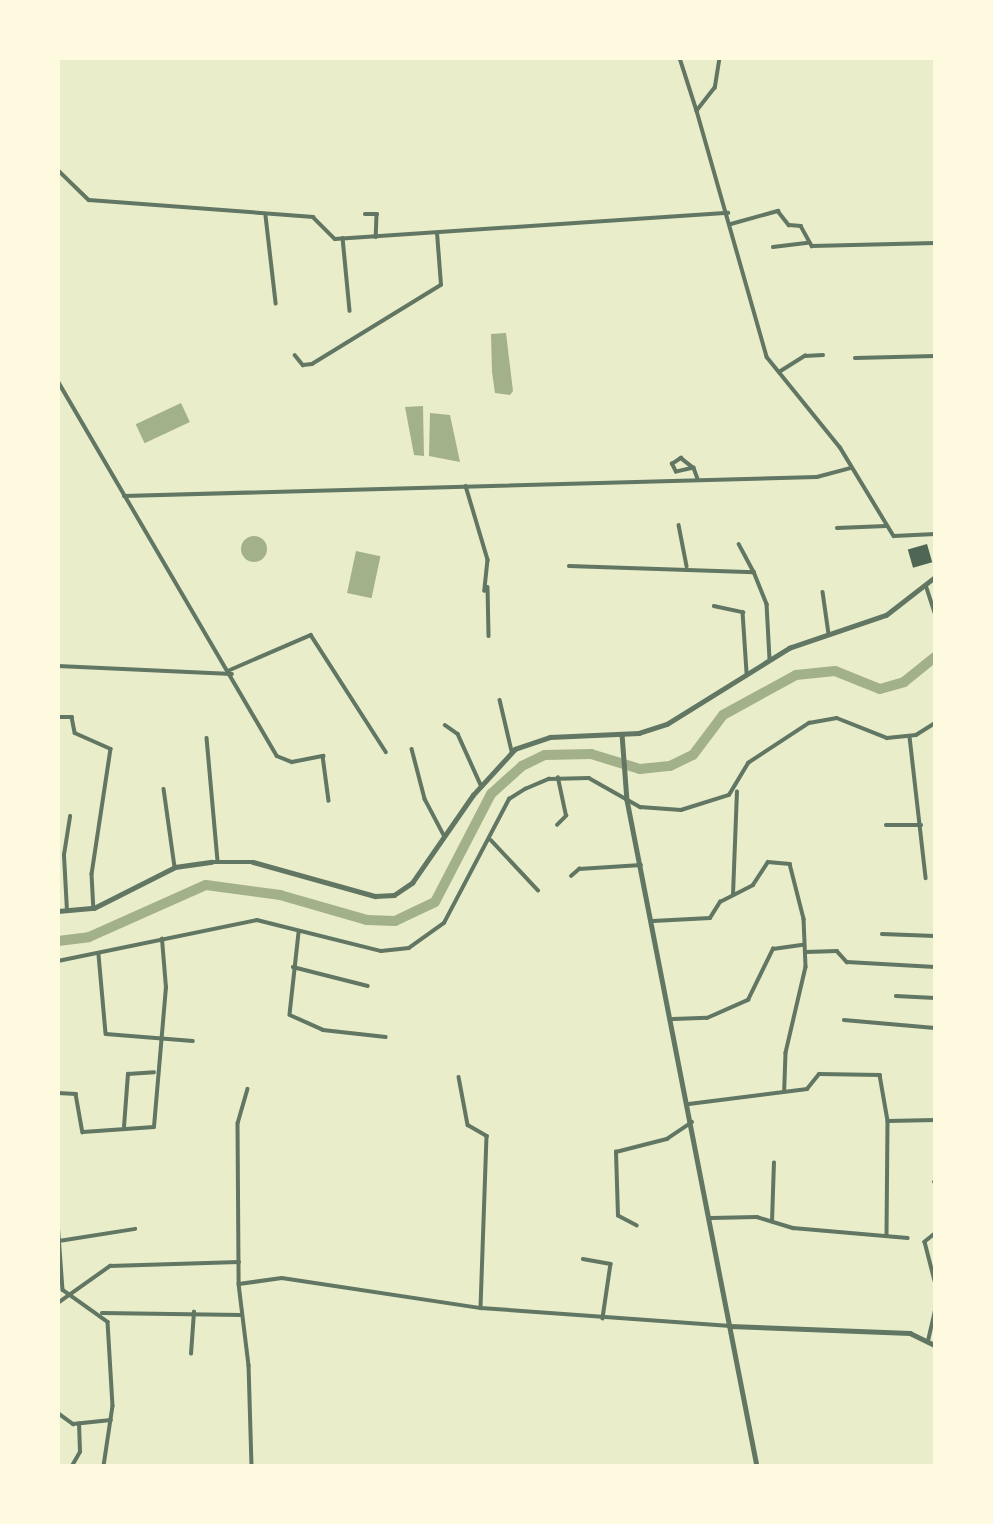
<!DOCTYPE html>
<html>
<head>
<meta charset="utf-8">
<style>
  body { margin:0 }
  #map { position:relative; width:993px; height:1524px; overflow:hidden; background:#e9edc9; font-family:Georgia,serif }
  div>[style] { position:absolute }
  [style*='--x'] { left:calc(var(--x)*1px); top:calc(var(--y)*1px); width:calc(var(--w)*1px); rotate:calc(var(--a)*1deg) }
  .water>* { inset:0; background:#a3b18a; transform-origin:0 0 }
  .round { border-radius:50% }
  .river>* { height:10px; margin:-5px; padding:0 5px; transform-origin:5px; border-radius:5px; background:#a3b18a }
  .building>* { inset:0; background:#4f6655; transform-origin:0 0 }
  .minor>* { height:3.5px; margin:-1.75px; padding:0 1.75px; transform-origin:1.75px; border-radius:1.75px; background:#617663 }
  .tertiary>* { height:4.5px; margin:-2.25px; padding:0 2.25px; transform-origin:2.25px; border-radius:2.25px; background:#617663 }
  span { translate:-50% -50%; white-space:nowrap; text-align:center; line-height:1.15; -webkit-text-stroke:7px #fefae0; paint-order:stroke }
  .frame { position:absolute; inset:0; border:60px solid #fefae0; pointer-events:none }
</style>
</head>
<body>
<div id="map">
  <div class="water">
    <i style="clip-path:polygon(506px 333px,513px 391px,510px 395px,495px 393px,492px 372px,491px 334px)"></i>
    <i style="left:181px;top:403px;width:21px;height:50px;rotate:65deg"></i>
    <i style="clip-path:polygon(423px 406px,424px 456px,414px 455px,405px 407px)"></i>
    <i style="clip-path:polygon(430px 413px,450px 415px,460px 462px,429px 456px)"></i>
    <i class="round" style="left:241px;top:536px;width:26px;height:26px"></i>
    <i style="left:356px;top:551px;width:25px;height:43px;rotate:12deg"></i>
  </div>
  <div class="river">
    <i style="--x:58;--y:941;--w:31;--a:-7"></i>
    <i style="--x:89;--y:937;--w:128;--a:-24"></i>
    <i style="--x:206;--y:885;--w:75;--a:7.7"></i>
    <i style="--x:280;--y:895;--w:91;--a:16"></i>
    <i style="--x:367;--y:920;--w:28;--a:2"></i>
    <i style="--x:395;--y:921;--w:44;--a:-25.4"></i>
    <i style="--x:435;--y:902;--w:122;--a:-62.6"></i>
    <i style="--x:491;--y:794;--w:42;--a:-42.1"></i>
    <i style="--x:522;--y:766;--w:25;--a:-26"></i>
    <i style="--x:545;--y:755;--w:46;--a:-1.2"></i>
    <i style="--x:591;--y:754;--w:51;--a:17"></i>
    <i style="--x:640;--y:769;--w:30;--a:-6"></i>
    <i style="--x:670;--y:766;--w:25;--a:-26"></i>
    <i style="--x:693;--y:755;--w:50;--a:-53.1"></i>
    <i style="--x:723;--y:715;--w:83;--a:-28.7"></i>
    <i style="--x:796;--y:675;--w:39;--a:-6"></i>
    <i style="--x:835;--y:671;--w:48;--a:21.8"></i>
    <i style="--x:880;--y:689;--w:25;--a:-16"></i>
    <i style="--x:904;--y:682;--w:40;--a:-39"></i>
  </div>
  <div class="building">
    <i style="left:927px;top:544px;width:19px;height:20px;rotate:74deg"></i>
  </div>
  <div class="minor">
    <i style="--x:680;--y:58;--w:56;--a:72.2"></i>
    <i style="--x:720;--y:58;--w:30;--a:99"></i>
    <i style="--x:715;--y:88;--w:29;--a:128"></i>
    <i style="--x:697;--y:111;--w:256;--a:74.1"></i>
    <i style="--x:767;--y:357;--w:116;--a:51"></i>
    <i style="--x:840;--y:447;--w:104;--a:58.8"></i>
    <i style="--x:894;--y:536;--w:41;--a:-2.8"></i>
    <i style="--x:58;--y:170;--w:43;--a:44.1"></i>
    <i style="--x:89;--y:200;--w:225;--a:4.3"></i>
    <i style="--x:313;--y:217;--w:31;--a:45"></i>
    <i style="--x:335;--y:239;--w:394;--a:-3.8"></i>
    <i style="--x:365;--y:214;--w:12;--a:0"></i>
    <i style="--x:377;--y:214;--w:23;--a:92"></i>
    <i style="--x:266;--y:216;--w:88;--a:83.4"></i>
    <i style="--x:731;--y:224;--w:49;--a:-15.5"></i>
    <i style="--x:778;--y:211;--w:18;--a:52"></i>
    <i style="--x:789;--y:225;--w:12;--a:5"></i>
    <i style="--x:801;--y:226;--w:23;--a:61"></i>
    <i style="--x:812;--y:246;--w:123;--a:-1.4"></i>
    <i style="--x:343;--y:238;--w:73;--a:84.5"></i>
    <i style="--x:773;--y:247;--w:35;--a:-7"></i>
    <i style="--x:295;--y:355;--w:13;--a:51"></i>
    <i style="--x:303;--y:365;--w:9;--a:-6"></i>
    <i style="--x:312;--y:364;--w:151;--a:-31.5"></i>
    <i style="--x:441;--y:285;--w:52;--a:-94.4"></i>
    <i style="--x:855;--y:358;--w:80;--a:-1.4"></i>
    <i style="--x:779;--y:372;--w:31;--a:-32"></i>
    <i style="--x:805;--y:356;--w:18;--a:-3"></i>
    <i style="--x:58;--y:381;--w:434;--a:59.7"></i>
    <i style="--x:277;--y:756;--w:16;--a:22"></i>
    <i style="--x:292;--y:762;--w:32;--a:-11"></i>
    <i style="--x:323;--y:756;--w:45;--a:82.4"></i>
    <i style="--x:694;--y:468;--w:18;--a:167"></i>
    <i style="--x:676;--y:472;--w:9;--a:-117"></i>
    <i style="--x:672;--y:464;--w:11;--a:-34"></i>
    <i style="--x:681;--y:458;--w:16;--a:38"></i>
    <i style="--x:694;--y:468;--w:12;--a:70"></i>
    <i style="--x:466;--y:486;--w:77;--a:73.4"></i>
    <i style="--x:488;--y:560;--w:31;--a:96"></i>
    <i style="--x:124;--y:496;--w:693;--a:-1.57"></i>
    <i style="--x:817;--y:477;--w:34;--a:-15"></i>
    <i style="--x:679;--y:525;--w:42;--a:79"></i>
    <i style="--x:837;--y:528;--w:49;--a:-2.3"></i>
    <i style="--x:739;--y:544;--w:32;--a:62"></i>
    <i style="--x:569;--y:566;--w:185;--a:1.9"></i>
    <i style="--x:754;--y:572;--w:35;--a:68"></i>
    <i style="--x:767;--y:604;--w:55;--a:86.9"></i>
    <i style="--x:926;--y:585;--w:29;--a:72"></i>
    <i style="--x:488;--y:587;--w:49;--a:88.8"></i>
    <i style="--x:823;--y:592;--w:42;--a:81.9"></i>
    <i style="--x:714;--y:606;--w:30;--a:12"></i>
    <i style="--x:743;--y:612;--w:61;--a:86.2"></i>
    <i style="--x:58;--y:666;--w:174;--a:2.6"></i>
    <i style="--x:230;--y:670;--w:88;--a:-23.4"></i>
    <i style="--x:311;--y:635;--w:139;--a:57.3"></i>
    <i style="--x:500;--y:700;--w:52;--a:76.8"></i>
    <i style="--x:58;--y:717;--w:14;--a:0"></i>
    <i style="--x:72;--y:717;--w:16;--a:79"></i>
    <i style="--x:75;--y:733;--w:39;--a:24"></i>
    <i style="--x:111;--y:749;--w:126;--a:98.6"></i>
    <i style="--x:92;--y:874;--w:34;--a:87"></i>
    <i style="--x:445;--y:725;--w:16;--a:35"></i>
    <i style="--x:458;--y:734;--w:56;--a:65.7"></i>
    <i style="--x:910;--y:737;--w:142;--a:83.5"></i>
    <i style="--x:207;--y:738;--w:124;--a:84.9"></i>
    <i style="--x:412;--y:749;--w:52;--a:75.4"></i>
    <i style="--x:425;--y:799;--w:41;--a:62.2"></i>
    <i style="--x:164;--y:789;--w:79;--a:82"></i>
    <i style="--x:557;--y:825;--w:13;--a:-45"></i>
    <i style="--x:566;--y:816;--w:39;--a:-102"></i>
    <i style="--x:886;--y:825;--w:35;--a:0"></i>
    <i style="--x:491;--y:840;--w:69;--a:46.8"></i>
    <i style="--x:571;--y:876;--w:11;--a:-41"></i>
    <i style="--x:579;--y:869;--w:62;--a:-3.7"></i>
    <i style="--x:733;--y:895;--w:103;--a:-87.8"></i>
    <i style="--x:67;--y:911;--w:56;--a:-93.1"></i>
    <i style="--x:64;--y:855;--w:39;--a:-81"></i>
    <i style="--x:653;--y:921;--w:57;--a:-3"></i>
    <i style="--x:710;--y:918;--w:19;--a:-58"></i>
    <i style="--x:720;--y:902;--w:37;--a:-27"></i>
    <i style="--x:753;--y:885;--w:27;--a:-57"></i>
    <i style="--x:768;--y:862;--w:22;--a:5"></i>
    <i style="--x:790;--y:864;--w:57;--a:75.7"></i>
    <i style="--x:804;--y:919;--w:48;--a:87.6"></i>
    <i style="--x:806;--y:967;--w:88;--a:103.1"></i>
    <i style="--x:786;--y:1053;--w:37;--a:92"></i>
    <i style="--x:299;--y:933;--w:82;--a:96.3"></i>
    <i style="--x:290;--y:1015;--w:36;--a:24"></i>
    <i style="--x:323;--y:1030;--w:63;--a:6.3"></i>
    <i style="--x:882;--y:934;--w:53;--a:2.2"></i>
    <i style="--x:806;--y:952;--w:31;--a:-2"></i>
    <i style="--x:837;--y:951;--w:15;--a:48"></i>
    <i style="--x:847;--y:962;--w:88;--a:3.3"></i>
    <i style="--x:99;--y:955;--w:79;--a:84.9"></i>
    <i style="--x:106;--y:1034;--w:87;--a:4.6"></i>
    <i style="--x:58;--y:961;--w:203;--a:-11.6"></i>
    <i style="--x:257;--y:920;--w:128;--a:14"></i>
    <i style="--x:381;--y:951;--w:28;--a:-6"></i>
    <i style="--x:409;--y:948;--w:43;--a:-35.5"></i>
    <i style="--x:444;--y:923;--w:140;--a:-62.3"></i>
    <i style="--x:509;--y:799;--w:19;--a:-32"></i>
    <i style="--x:525;--y:789;--w:26;--a:-23"></i>
    <i style="--x:549;--y:779;--w:40;--a:-1.4"></i>
    <i style="--x:589;--y:778;--w:59;--a:29.6"></i>
    <i style="--x:640;--y:807;--w:41;--a:4.2"></i>
    <i style="--x:681;--y:810;--w:50;--a:-17.4"></i>
    <i style="--x:729;--y:795;--w:37;--a:-59"></i>
    <i style="--x:748;--y:763;--w:73;--a:-33.3"></i>
    <i style="--x:809;--y:723;--w:28;--a:-10"></i>
    <i style="--x:837;--y:718;--w:54;--a:21.8"></i>
    <i style="--x:887;--y:738;--w:29;--a:-6"></i>
    <i style="--x:916;--y:735;--w:22;--a:-32"></i>
    <i style="--x:293;--y:967;--w:77;--a:14.2"></i>
    <i style="--x:896;--y:996;--w:39;--a:3"></i>
    <i style="--x:673;--y:1019;--w:34;--a:-2"></i>
    <i style="--x:707;--y:1018;--w:45;--a:-23.7"></i>
    <i style="--x:748;--y:1000;--w:57;--a:-63.9"></i>
    <i style="--x:773;--y:949;--w:30;--a:-8"></i>
    <i style="--x:844;--y:1020;--w:91;--a:5"></i>
    <i style="--x:459;--y:1077;--w:49;--a:79.4"></i>
    <i style="--x:468;--y:1125;--w:22;--a:30"></i>
    <i style="--x:487;--y:1136;--w:172;--a:92"></i>
    <i style="--x:248;--y:1089;--w:35;--a:106"></i>
    <i style="--x:238;--y:1123;--w:161;--a:89.6"></i>
    <i style="--x:239;--y:1284;--w:82;--a:83"></i>
    <i style="--x:249;--y:1365;--w:101;--a:88.3"></i>
    <i style="--x:58;--y:1093;--w:18;--a:3"></i>
    <i style="--x:76;--y:1094;--w:39;--a:80"></i>
    <i style="--x:83;--y:1132;--w:71;--a:-4"></i>
    <i style="--x:154;--y:1127;--w:140;--a:-85.1"></i>
    <i style="--x:166;--y:988;--w:49;--a:-94.7"></i>
    <i style="--x:689;--y:1104;--w:119;--a:-7.2"></i>
    <i style="--x:807;--y:1089;--w:19;--a:-51"></i>
    <i style="--x:819;--y:1074;--w:61;--a:0.9"></i>
    <i style="--x:880;--y:1075;--w:47;--a:80.1"></i>
    <i style="--x:888;--y:1121;--w:114;--a:90.5"></i>
    <i style="--x:888;--y:1121;--w:47;--a:-1.2"></i>
    <i style="--x:124;--y:1127;--w:53;--a:-85.7"></i>
    <i style="--x:128;--y:1074;--w:26;--a:-4"></i>
    <i style="--x:934;--y:1182;--w:1;--a:-45"></i>
    <i style="--x:711;--y:1218;--w:46;--a:-1.2"></i>
    <i style="--x:757;--y:1217;--w:38;--a:17"></i>
    <i style="--x:793;--y:1228;--w:115;--a:5"></i>
    <i style="--x:58;--y:1222;--w:68;--a:85.8"></i>
    <i style="--x:63;--y:1290;--w:55;--a:35.4"></i>
    <i style="--x:108;--y:1322;--w:84;--a:86.6"></i>
    <i style="--x:113;--y:1406;--w:61;--a:98.5"></i>
    <i style="--x:772;--y:1222;--w:59;--a:-88.1"></i>
    <i style="--x:637;--y:1226;--w:21;--a:-152"></i>
    <i style="--x:618;--y:1216;--w:64;--a:-91.8"></i>
    <i style="--x:616;--y:1152;--w:53;--a:-14.3"></i>
    <i style="--x:667;--y:1139;--w:30;--a:-34"></i>
    <i style="--x:935;--y:1234;--w:13;--a:141"></i>
    <i style="--x:925;--y:1242;--w:40;--a:75.6"></i>
    <i style="--x:59;--y:1241;--w:77;--a:-9"></i>
    <i style="--x:583;--y:1259;--w:28;--a:10"></i>
    <i style="--x:611;--y:1264;--w:55;--a:98.4"></i>
    <i style="--x:239;--y:1284;--w:43;--a:-7.9"></i>
    <i style="--x:282;--y:1278;--w:201;--a:8.6"></i>
    <i style="--x:481;--y:1308;--w:250;--a:4.1"></i>
    <i style="--x:58;--y:1303;--w:64;--a:-35.4"></i>
    <i style="--x:110;--y:1266;--w:129;--a:-1.8"></i>
    <i style="--x:102;--y:1313;--w:139;--a:0.8"></i>
    <i style="--x:928;--y:1341;--w:32;--a:-77"></i>
    <i style="--x:191;--y:1354;--w:42;--a:-85.9"></i>
    <i style="--x:58;--y:1413;--w:19;--a:36"></i>
    <i style="--x:73;--y:1424;--w:38;--a:-6"></i>
    <i style="--x:72;--y:1466;--w:16;--a:-60"></i>
    <i style="--x:80;--y:1452;--w:28;--a:-92"></i>
  </div>
  <div class="tertiary">
    <i style="--x:622;--y:734;--w:66;--a:85.7"></i>
    <i style="--x:627;--y:800;--w:679;--a:78.96"></i>
    <i style="--x:58;--y:911;--w:36;--a:-5"></i>
    <i style="--x:94;--y:908;--w:91;--a:-26.8"></i>
    <i style="--x:175;--y:867;--w:37;--a:-8"></i>
    <i style="--x:212;--y:862;--w:41;--a:0"></i>
    <i style="--x:253;--y:862;--w:127;--a:15.6"></i>
    <i style="--x:375;--y:896;--w:19;--a:-3"></i>
    <i style="--x:394;--y:895;--w:22;--a:-34"></i>
    <i style="--x:412;--y:883;--w:107;--a:-55.3"></i>
    <i style="--x:473;--y:795;--w:62;--a:-47.6"></i>
    <i style="--x:515;--y:749;--w:37;--a:-19"></i>
    <i style="--x:550;--y:737;--w:89;--a:-2.6"></i>
    <i style="--x:639;--y:733;--w:29;--a:-18"></i>
    <i style="--x:667;--y:724;--w:144;--a:-31.9"></i>
    <i style="--x:789;--y:648;--w:102;--a:-18.8"></i>
    <i style="--x:886;--y:615;--w:62;--a:-37.8"></i>
    <i style="--x:730;--y:1326;--w:180;--a:2.2"></i>
    <i style="--x:910;--y:1333;--w:28;--a:26"></i>
  </div>
  <div class="frame"></div>
</div>
</body>
</html>
